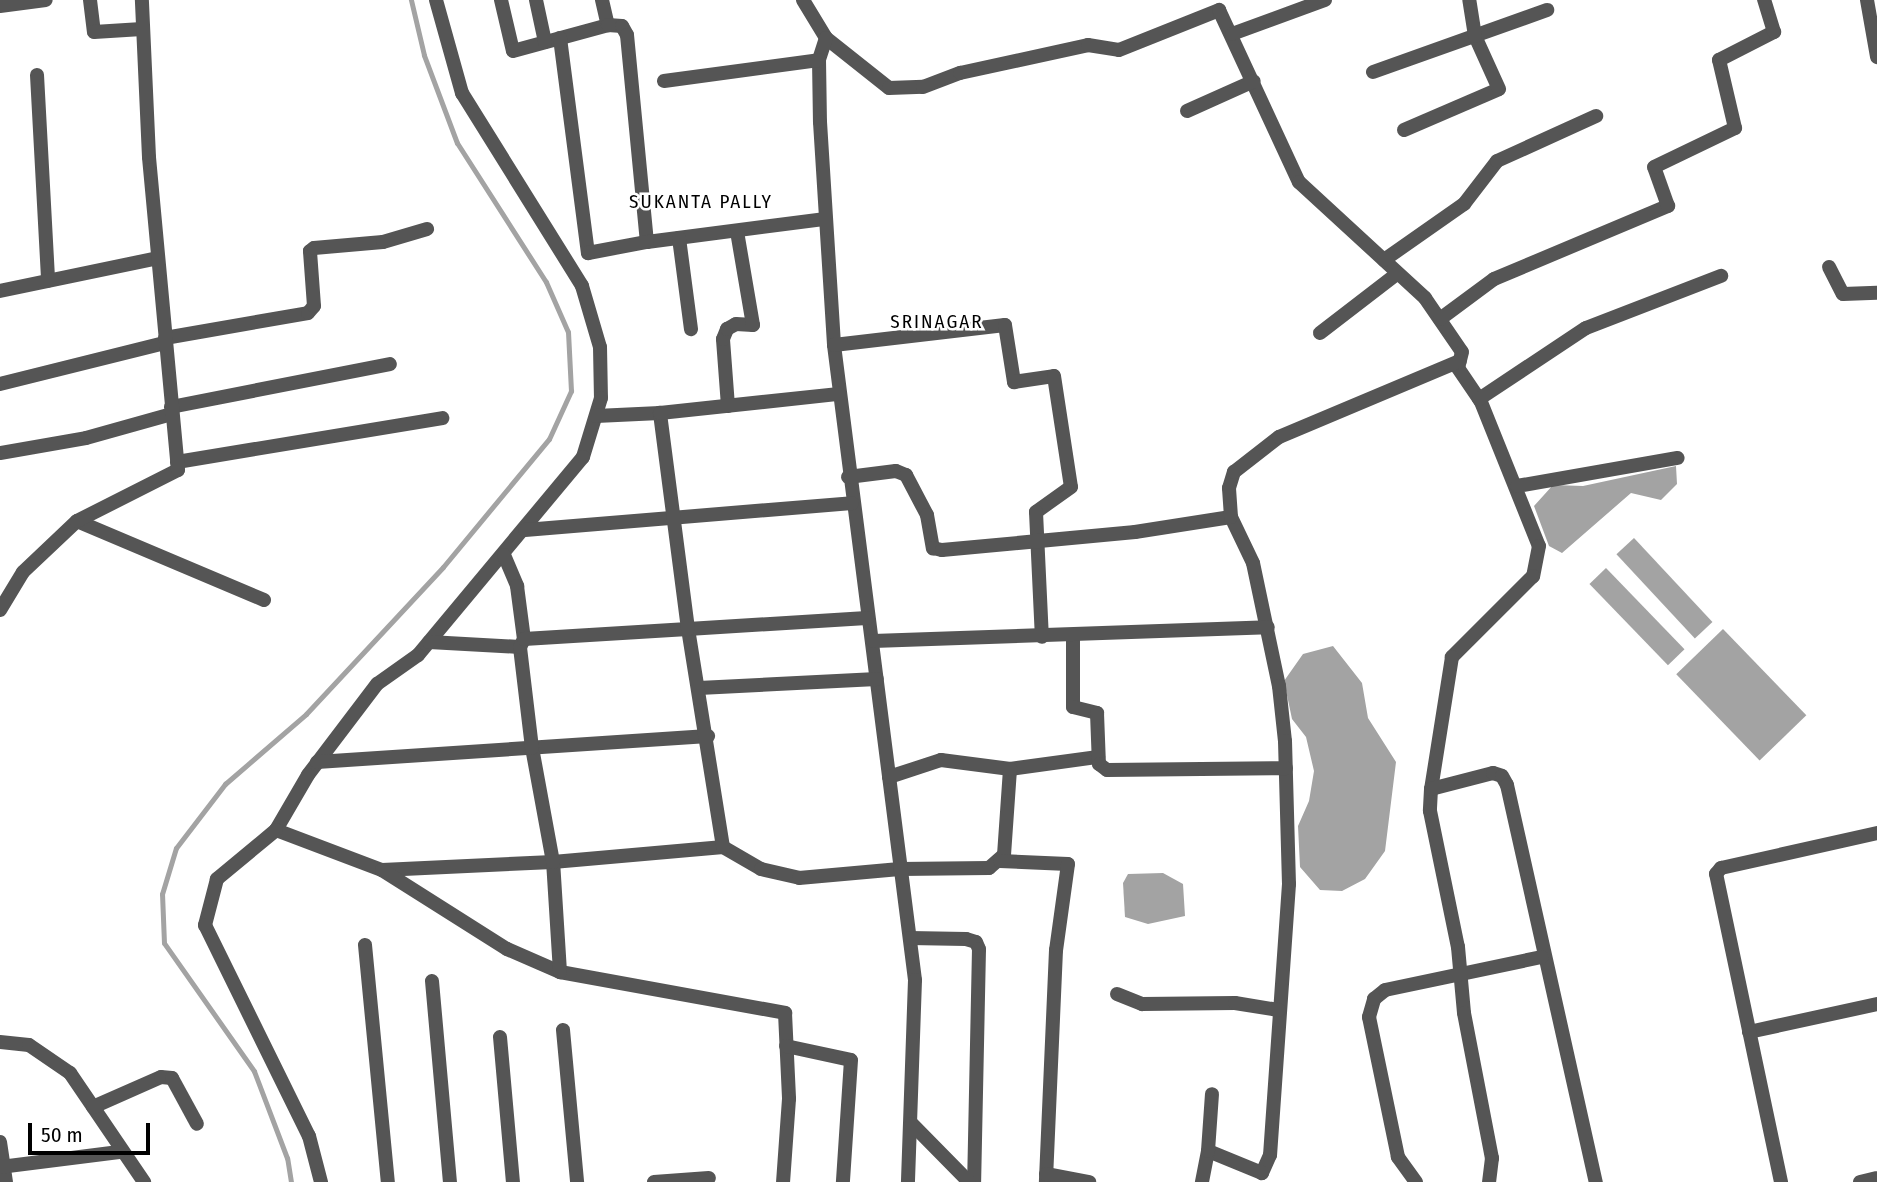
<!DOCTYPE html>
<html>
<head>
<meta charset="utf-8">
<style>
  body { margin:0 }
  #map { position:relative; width:1877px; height:1182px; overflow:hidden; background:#fff; font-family:"Fira Sans Condensed",sans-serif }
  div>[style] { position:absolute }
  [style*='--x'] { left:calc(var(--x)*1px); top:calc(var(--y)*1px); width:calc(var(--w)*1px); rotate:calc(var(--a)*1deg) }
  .water>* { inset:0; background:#a3a3a3; transform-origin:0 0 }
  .stream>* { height:5px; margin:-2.5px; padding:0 2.5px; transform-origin:2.5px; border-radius:2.5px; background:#a3a3a3 }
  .street>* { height:14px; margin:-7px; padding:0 7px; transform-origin:7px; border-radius:7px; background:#555 }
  span { translate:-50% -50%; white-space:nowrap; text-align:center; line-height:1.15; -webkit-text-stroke:5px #fff; paint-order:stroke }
  .neighbourhood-label { font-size:19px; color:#000; letter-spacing:2px }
  .scale { position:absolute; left:28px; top:1123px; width:122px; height:32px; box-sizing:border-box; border:4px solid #000; border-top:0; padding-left:9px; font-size:21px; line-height:24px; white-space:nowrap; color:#000; -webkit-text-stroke:5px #fff; paint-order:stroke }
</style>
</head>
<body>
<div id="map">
  <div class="water">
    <i style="clip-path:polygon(1676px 466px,1677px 484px,1661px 500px,1631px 493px,1562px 553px,1549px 546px,1534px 506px,1553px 485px,1583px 486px)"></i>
    <i style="left:1634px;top:538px;width:115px;height:24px;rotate:47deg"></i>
    <i style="left:1606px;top:568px;width:113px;height:23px;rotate:46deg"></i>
    <i style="left:1723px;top:629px;width:120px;height:65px;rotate:46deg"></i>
    <i style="clip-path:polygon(1333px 646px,1362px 683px,1368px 718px,1396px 762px,1385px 851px,1365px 879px,1342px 891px,1320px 890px,1300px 867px,1298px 826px,1309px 801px,1314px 771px,1306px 737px,1292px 719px,1284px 681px,1303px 654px)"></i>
    <i style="clip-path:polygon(1163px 873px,1183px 884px,1185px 916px,1148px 924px,1125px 917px,1123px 883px,1128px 874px)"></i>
  </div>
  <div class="stream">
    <i style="--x:291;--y:1182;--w:24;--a:-99"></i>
    <i style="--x:287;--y:1158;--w:93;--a:-110.8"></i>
    <i style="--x:254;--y:1071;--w:156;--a:-125.1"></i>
    <i style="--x:164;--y:943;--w:49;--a:-92.3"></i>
    <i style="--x:162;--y:894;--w:48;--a:-73.1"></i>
    <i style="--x:176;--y:848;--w:81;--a:-52.6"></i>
    <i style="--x:225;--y:784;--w:107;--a:-40.8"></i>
    <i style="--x:306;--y:714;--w:201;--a:-47"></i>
    <i style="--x:443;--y:567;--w:166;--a:-50.4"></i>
    <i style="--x:549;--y:439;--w:53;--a:-65.4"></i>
    <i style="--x:571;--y:391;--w:59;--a:-92.9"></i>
    <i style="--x:568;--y:332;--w:55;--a:-113.7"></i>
    <i style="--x:546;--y:282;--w:165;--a:-122.6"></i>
    <i style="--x:457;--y:143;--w:94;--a:-110.6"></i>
    <i style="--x:424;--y:55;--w:57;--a:-103.3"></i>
  </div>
  <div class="street">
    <i style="--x:90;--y:0;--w:32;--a:83"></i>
    <i style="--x:94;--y:32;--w:48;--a:-3.6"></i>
    <i style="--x:436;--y:0;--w:97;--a:74.4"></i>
    <i style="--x:462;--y:93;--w:227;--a:58.1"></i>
    <i style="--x:582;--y:286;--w:64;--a:73.6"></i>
    <i style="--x:600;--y:347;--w:51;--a:88.9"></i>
    <i style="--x:601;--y:398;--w:62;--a:107"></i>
    <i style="--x:583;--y:457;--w:258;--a:129.8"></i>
    <i style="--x:418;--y:655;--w:50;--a:144.7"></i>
    <i style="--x:377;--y:684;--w:114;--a:127.2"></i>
    <i style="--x:308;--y:775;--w:64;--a:120.2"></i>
    <i style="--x:276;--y:830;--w:113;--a:20.7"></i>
    <i style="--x:382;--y:870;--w:171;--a:-2.7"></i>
    <i style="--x:553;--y:862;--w:171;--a:-5"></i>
    <i style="--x:723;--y:847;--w:44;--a:30.1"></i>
    <i style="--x:761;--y:869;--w:39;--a:13"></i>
    <i style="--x:799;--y:878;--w:101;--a:-5.1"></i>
    <i style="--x:900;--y:869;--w:89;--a:-0.6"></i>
    <i style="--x:989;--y:868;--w:20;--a:-41"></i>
    <i style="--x:1004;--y:855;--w:86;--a:-86"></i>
    <i style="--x:1010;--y:769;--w:89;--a:-7.8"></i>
    <i style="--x:501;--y:0;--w:52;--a:76.8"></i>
    <i style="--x:513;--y:51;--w:98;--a:-15.3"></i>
    <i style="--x:536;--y:0;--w:43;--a:77.9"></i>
    <i style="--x:602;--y:0;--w:26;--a:77"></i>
    <i style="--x:608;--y:25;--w:14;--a:4"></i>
    <i style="--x:622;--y:26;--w:10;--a:61"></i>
    <i style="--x:627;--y:35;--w:208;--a:84.5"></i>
    <i style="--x:647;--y:242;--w:178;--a:-7.4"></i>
    <i style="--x:803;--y:0;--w:44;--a:58.8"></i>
    <i style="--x:826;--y:38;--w:80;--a:38.4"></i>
    <i style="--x:889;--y:88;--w:34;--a:-2"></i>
    <i style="--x:923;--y:87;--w:40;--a:-21"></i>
    <i style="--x:960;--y:73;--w:131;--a:-12.3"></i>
    <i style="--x:1088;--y:45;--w:31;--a:9"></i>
    <i style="--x:1119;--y:50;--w:108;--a:-21.8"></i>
    <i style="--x:1219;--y:10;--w:190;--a:65.1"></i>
    <i style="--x:1299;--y:182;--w:171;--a:42.6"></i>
    <i style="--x:1425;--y:298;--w:65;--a:55.6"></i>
    <i style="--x:1462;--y:352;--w:16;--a:104"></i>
    <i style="--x:1458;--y:368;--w:41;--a:55.9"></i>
    <i style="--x:1481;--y:402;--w:155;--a:68.1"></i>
    <i style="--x:1539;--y:546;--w:31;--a:101"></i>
    <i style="--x:1533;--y:576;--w:115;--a:135"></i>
    <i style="--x:1452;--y:657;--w:134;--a:99"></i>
    <i style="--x:1431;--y:789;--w:22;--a:93"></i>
    <i style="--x:1430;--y:811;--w:139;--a:78.4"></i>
    <i style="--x:1458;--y:947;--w:66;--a:84.8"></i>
    <i style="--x:1464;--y:1013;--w:148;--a:79.1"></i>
    <i style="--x:1492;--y:1158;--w:24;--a:97"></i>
    <i style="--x:1867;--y:0;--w:58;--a:80"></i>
    <i style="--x:0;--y:6;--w:46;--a:-7.4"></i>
    <i style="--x:1232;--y:34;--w:99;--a:-20.1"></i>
    <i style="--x:560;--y:38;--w:217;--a:82.6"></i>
    <i style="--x:588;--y:253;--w:60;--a:-10.6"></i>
    <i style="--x:826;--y:38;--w:23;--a:108"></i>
    <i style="--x:819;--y:60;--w:62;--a:89.1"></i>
    <i style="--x:820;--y:122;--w:223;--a:86.4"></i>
    <i style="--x:834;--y:345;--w:640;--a:82.73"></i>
    <i style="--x:915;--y:980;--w:202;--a:92"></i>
    <i style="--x:1373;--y:72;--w:185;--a:-19.6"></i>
    <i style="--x:37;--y:75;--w:206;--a:86.9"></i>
    <i style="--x:664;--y:81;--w:156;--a:-7.7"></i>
    <i style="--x:1187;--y:111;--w:73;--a:-24.1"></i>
    <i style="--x:1404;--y:130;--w:103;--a:-23.3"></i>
    <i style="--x:1499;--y:89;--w:58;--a:-114.4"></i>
    <i style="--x:1475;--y:36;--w:36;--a:-99"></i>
    <i style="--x:679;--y:238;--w:92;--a:82.5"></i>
    <i style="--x:1384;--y:260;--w:98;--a:-35"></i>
    <i style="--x:1464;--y:204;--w:54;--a:-52.5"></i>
    <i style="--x:1497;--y:161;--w:109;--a:-24.4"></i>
    <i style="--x:1829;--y:267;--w:30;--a:63"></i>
    <i style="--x:1843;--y:294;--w:34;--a:-2"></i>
    <i style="--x:0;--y:291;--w:161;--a:-11.8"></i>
    <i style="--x:1440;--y:319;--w:67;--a:-36.5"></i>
    <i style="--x:1494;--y:279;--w:189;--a:-22.8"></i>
    <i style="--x:1668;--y:206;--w:41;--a:-109.7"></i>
    <i style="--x:1654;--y:167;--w:90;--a:-25.7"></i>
    <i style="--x:1735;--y:128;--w:70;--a:-103.2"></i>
    <i style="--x:1719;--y:60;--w:62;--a:-27"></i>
    <i style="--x:1774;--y:32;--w:34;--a:-107"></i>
    <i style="--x:1320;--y:333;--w:98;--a:-37.6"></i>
    <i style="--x:165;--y:338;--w:145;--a:-9.9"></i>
    <i style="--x:308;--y:313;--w:9;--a:-49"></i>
    <i style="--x:314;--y:306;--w:55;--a:-94.2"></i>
    <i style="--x:310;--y:251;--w:5;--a:-37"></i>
    <i style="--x:314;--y:248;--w:69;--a:-5"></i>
    <i style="--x:383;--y:242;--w:46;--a:-16.5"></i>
    <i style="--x:834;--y:345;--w:172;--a:-6.7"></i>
    <i style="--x:1005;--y:325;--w:58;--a:81"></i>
    <i style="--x:1014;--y:382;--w:40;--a:-8.5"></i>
    <i style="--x:1054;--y:376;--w:112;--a:81.3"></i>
    <i style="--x:1071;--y:487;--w:43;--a:144.5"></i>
    <i style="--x:1036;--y:512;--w:125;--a:87.3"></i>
    <i style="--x:0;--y:384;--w:170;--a:-14"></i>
    <i style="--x:1479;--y:399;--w:128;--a:-33.6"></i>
    <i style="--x:1586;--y:328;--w:145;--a:-21.1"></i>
    <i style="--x:728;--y:406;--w:67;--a:-94.3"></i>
    <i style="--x:723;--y:339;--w:11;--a:-68"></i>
    <i style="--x:727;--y:329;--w:10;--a:-29"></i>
    <i style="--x:736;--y:324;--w:17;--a:3"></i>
    <i style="--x:753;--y:325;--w:95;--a:-99.7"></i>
    <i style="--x:171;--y:407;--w:223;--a:-11.1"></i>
    <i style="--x:596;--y:416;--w:64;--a:-2.7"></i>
    <i style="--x:0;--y:453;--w:87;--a:-9.9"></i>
    <i style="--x:86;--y:438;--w:89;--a:-15.6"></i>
    <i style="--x:177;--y:462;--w:269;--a:-9.4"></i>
    <i style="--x:848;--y:477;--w:48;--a:-7.1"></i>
    <i style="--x:896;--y:471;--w:11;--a:22"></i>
    <i style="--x:906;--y:475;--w:45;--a:62.3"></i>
    <i style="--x:927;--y:515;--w:34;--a:80"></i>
    <i style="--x:933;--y:548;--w:9;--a:13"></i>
    <i style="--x:942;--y:550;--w:194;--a:-5.3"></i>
    <i style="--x:1135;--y:532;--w:97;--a:-8.9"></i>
    <i style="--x:1231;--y:517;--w:51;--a:64.4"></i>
    <i style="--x:1253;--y:563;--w:126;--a:78.1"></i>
    <i style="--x:1279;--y:686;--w:55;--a:83.8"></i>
    <i style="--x:1285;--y:741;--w:143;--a:88.4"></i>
    <i style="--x:1289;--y:884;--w:272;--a:94"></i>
    <i style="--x:1270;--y:1155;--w:20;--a:114"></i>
    <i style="--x:1262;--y:1173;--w:58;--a:-157.8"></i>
    <i style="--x:1208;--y:1151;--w:32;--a:101"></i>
    <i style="--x:1517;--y:486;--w:163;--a:-9.9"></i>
    <i style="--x:1231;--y:517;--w:29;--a:-94"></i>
    <i style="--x:1229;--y:488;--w:17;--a:-73"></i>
    <i style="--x:1234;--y:472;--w:57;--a:-37.9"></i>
    <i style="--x:1279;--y:437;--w:196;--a:-22.8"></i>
    <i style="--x:77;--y:521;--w:203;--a:22.9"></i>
    <i style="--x:525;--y:530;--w:328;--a:-4.7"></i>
    <i style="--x:504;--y:555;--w:34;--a:67"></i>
    <i style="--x:517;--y:586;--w:53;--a:82.5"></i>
    <i style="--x:0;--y:610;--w:44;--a:-58.8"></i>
    <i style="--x:23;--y:572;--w:74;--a:-43.4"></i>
    <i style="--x:77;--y:521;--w:113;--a:-26.8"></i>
    <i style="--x:178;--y:470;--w:314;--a:-95.3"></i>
    <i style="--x:149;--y:157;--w:157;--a:-92.6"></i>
    <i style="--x:1073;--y:636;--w:71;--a:90"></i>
    <i style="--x:1073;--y:707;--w:25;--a:14"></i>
    <i style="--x:1097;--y:713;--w:51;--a:87.8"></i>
    <i style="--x:1099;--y:764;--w:10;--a:37"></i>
    <i style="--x:1107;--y:770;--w:179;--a:-0.6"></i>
    <i style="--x:873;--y:641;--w:395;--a:-2"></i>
    <i style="--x:429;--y:642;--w:91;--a:3.1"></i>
    <i style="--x:699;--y:688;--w:178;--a:-2.9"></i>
    <i style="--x:317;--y:762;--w:392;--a:-3.8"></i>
    <i style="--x:889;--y:777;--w:55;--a:-18.1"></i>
    <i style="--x:941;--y:760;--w:70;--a:7.4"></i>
    <i style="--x:1431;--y:789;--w:64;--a:-14.5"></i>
    <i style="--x:1493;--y:773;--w:9;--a:18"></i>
    <i style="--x:1502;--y:776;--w:10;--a:61"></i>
    <i style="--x:1507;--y:785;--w:407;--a:77.4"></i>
    <i style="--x:276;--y:830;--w:77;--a:140.3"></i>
    <i style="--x:217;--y:879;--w:48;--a:104.6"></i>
    <i style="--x:205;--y:925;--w:235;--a:63.8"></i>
    <i style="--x:309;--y:1136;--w:48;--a:75.4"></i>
    <i style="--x:723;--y:847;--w:221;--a:-99.1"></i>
    <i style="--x:688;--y:629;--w:179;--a:-3.5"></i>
    <i style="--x:1000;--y:861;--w:68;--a:2.5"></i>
    <i style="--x:1068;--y:864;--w:87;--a:97.9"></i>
    <i style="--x:1056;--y:950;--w:232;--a:92.5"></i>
    <i style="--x:382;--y:870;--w:148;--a:32.3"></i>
    <i style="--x:507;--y:949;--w:58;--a:23.5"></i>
    <i style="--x:560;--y:972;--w:229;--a:10.3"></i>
    <i style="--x:785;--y:1013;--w:86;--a:87.3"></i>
    <i style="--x:789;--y:1099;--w:83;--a:94.1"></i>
    <i style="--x:910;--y:938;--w:56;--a:1"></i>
    <i style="--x:966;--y:939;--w:10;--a:17"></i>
    <i style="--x:976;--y:942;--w:8;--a:67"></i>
    <i style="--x:979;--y:949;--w:233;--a:91.2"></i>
    <i style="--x:365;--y:945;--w:238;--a:84.5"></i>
    <i style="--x:560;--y:972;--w:110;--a:-93.6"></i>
    <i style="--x:553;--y:862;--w:116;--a:-100.4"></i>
    <i style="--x:532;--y:748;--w:102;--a:-96.8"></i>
    <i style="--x:520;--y:647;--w:9;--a:-63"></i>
    <i style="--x:524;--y:639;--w:164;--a:-3.5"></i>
    <i style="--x:688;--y:629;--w:218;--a:-97.4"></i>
    <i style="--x:660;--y:413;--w:180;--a:-6.1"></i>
    <i style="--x:432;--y:981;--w:202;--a:84.9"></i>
    <i style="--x:1117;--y:994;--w:27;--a:22"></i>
    <i style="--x:1142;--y:1004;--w:93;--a:-0.6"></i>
    <i style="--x:1235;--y:1003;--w:44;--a:9.2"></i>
    <i style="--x:563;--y:1030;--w:153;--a:84.7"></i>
    <i style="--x:1749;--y:1032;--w:131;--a:-12.3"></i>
    <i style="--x:500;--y:1037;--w:146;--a:84.9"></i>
    <i style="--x:0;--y:1042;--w:29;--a:6"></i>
    <i style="--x:29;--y:1045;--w:50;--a:34.3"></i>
    <i style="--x:70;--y:1073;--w:132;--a:55.8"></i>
    <i style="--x:786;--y:1046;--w:66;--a:12.2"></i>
    <i style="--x:851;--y:1060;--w:122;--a:93.8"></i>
    <i style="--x:93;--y:1107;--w:74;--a:-23.8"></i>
    <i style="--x:161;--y:1077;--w:11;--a:5"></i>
    <i style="--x:172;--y:1078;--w:52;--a:61.5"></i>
    <i style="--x:912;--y:1124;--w:81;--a:45.5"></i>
    <i style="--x:0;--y:1142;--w:40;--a:81.5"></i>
    <i style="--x:1208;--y:1151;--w:57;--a:-86"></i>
    <i style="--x:0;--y:1167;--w:120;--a:-7.2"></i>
    <i style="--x:1046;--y:1174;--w:44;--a:10.5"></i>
    <i style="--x:654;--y:1182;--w:55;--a:-4.2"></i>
    <i style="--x:1416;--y:1182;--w:31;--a:-126"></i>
    <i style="--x:1398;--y:1157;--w:143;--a:-101.7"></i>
    <i style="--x:1369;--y:1017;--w:19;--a:-74"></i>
    <i style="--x:1374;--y:999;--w:14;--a:-39"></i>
    <i style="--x:1385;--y:990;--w:160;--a:-11.9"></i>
    <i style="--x:1781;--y:1182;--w:315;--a:-101.9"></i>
    <i style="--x:1716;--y:874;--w:8;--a:-50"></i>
    <i style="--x:1721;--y:868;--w:160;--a:-12.6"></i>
    <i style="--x:1860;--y:1182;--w:17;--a:-13"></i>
  </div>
  <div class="neighbourhood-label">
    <span style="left:701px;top:202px">SUKANTA PALLY</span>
    <span style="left:937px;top:322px">SRINAGAR</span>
  </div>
  <div class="scale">50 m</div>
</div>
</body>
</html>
